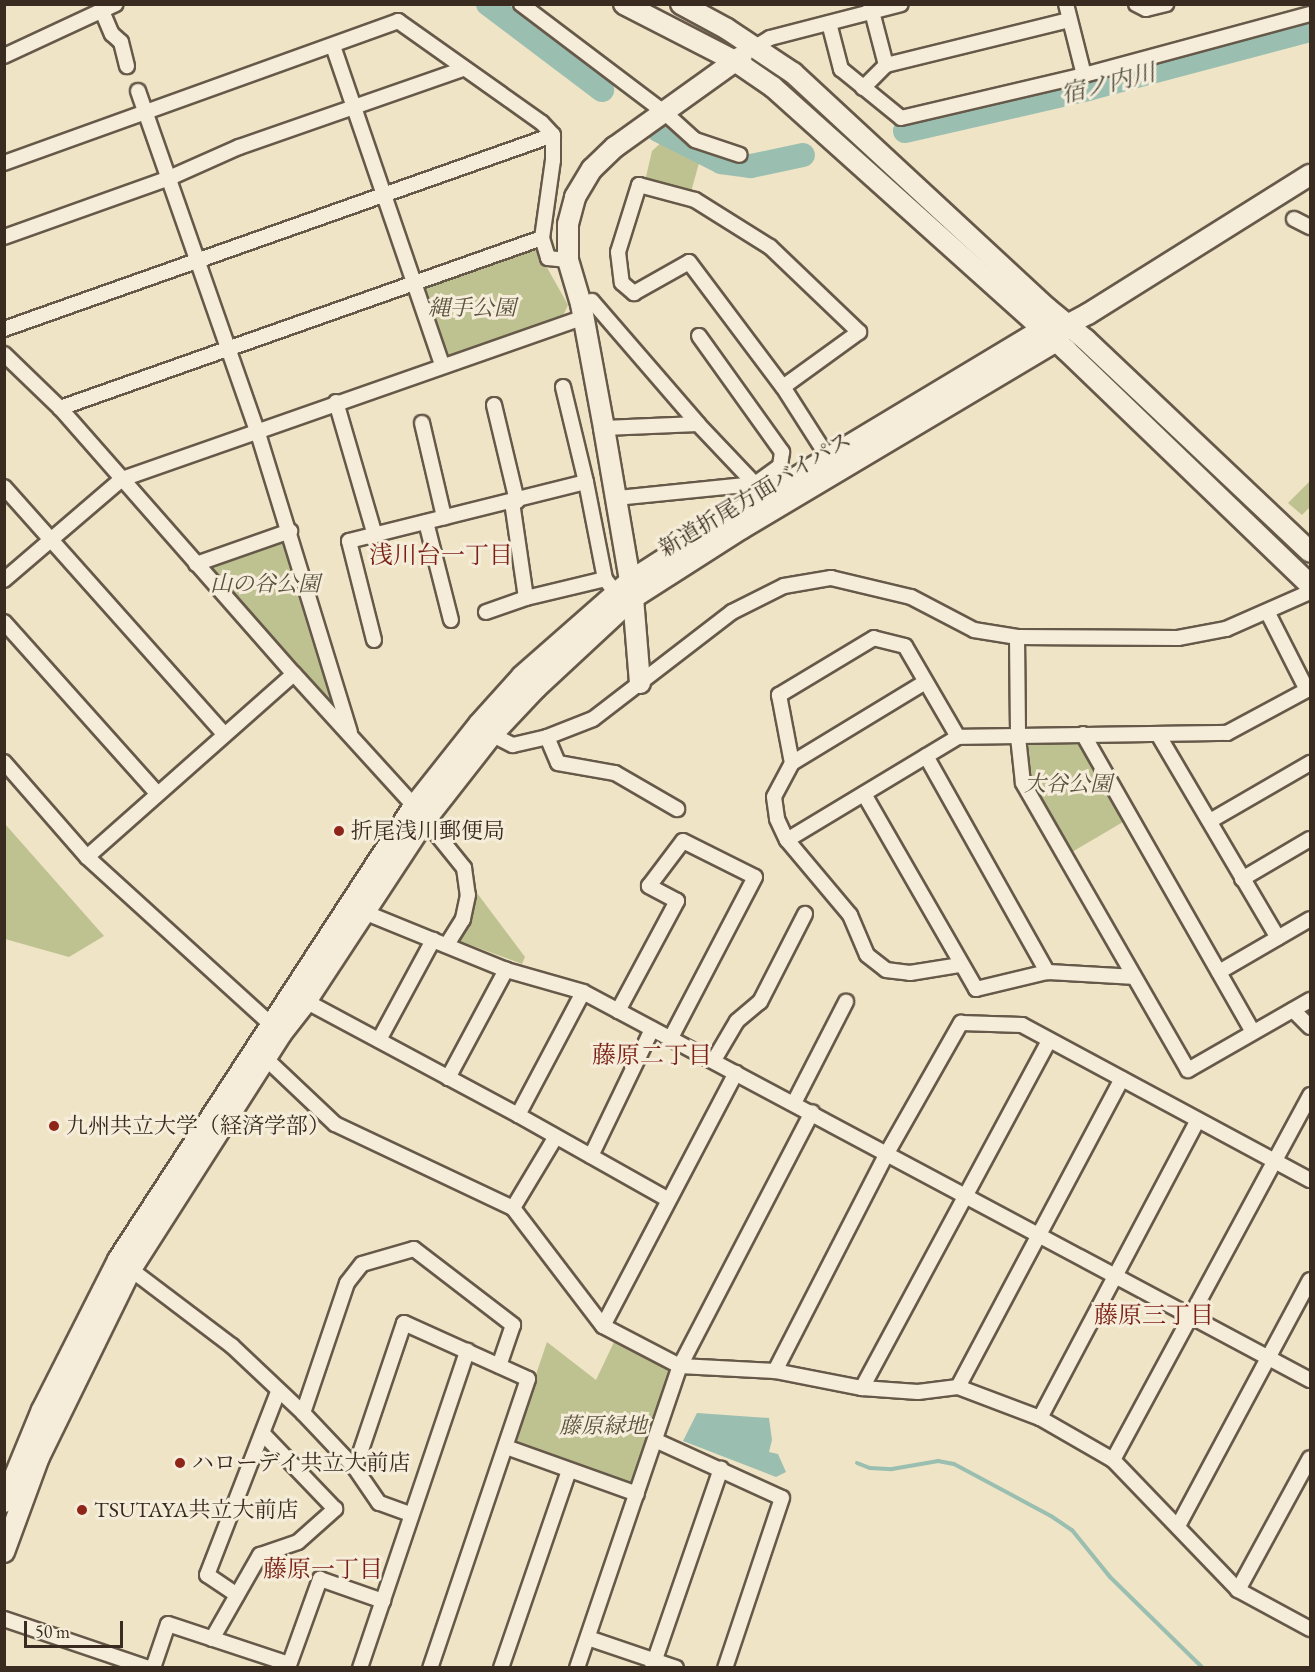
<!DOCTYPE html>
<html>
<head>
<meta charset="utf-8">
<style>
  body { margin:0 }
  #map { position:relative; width:1315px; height:1672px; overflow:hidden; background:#efe4c5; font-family:"EB Garamond","Noto Serif JP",serif }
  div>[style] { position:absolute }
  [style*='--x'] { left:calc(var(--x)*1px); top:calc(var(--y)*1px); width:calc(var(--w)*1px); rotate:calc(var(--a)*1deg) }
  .green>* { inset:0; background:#bec291 }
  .water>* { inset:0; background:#9abfb1 }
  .stream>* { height:4px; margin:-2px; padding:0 2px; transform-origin:2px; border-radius:2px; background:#9abfb1 }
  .river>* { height:24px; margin:-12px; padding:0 12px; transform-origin:12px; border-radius:12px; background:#9abfb1 }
  .roads { filter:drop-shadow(2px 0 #67594a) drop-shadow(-2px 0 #67594a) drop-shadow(0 2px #67594a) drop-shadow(0 -2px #67594a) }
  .street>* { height:14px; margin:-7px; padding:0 7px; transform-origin:7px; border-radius:7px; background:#f5edd9 }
  .secondary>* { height:20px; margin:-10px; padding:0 10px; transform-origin:10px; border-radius:10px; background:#f5edd9 }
  .dots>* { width:16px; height:16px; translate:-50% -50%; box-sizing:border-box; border:3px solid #f5edd9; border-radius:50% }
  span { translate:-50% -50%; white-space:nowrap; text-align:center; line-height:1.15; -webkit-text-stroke:6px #f5edd9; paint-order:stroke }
  .park-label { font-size:22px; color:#5b513d; font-style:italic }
  .street-label { font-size:22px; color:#3a2b21 }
  .poi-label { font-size:22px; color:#3a2b21 }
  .left { translate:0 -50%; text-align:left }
  .water-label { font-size:24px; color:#525045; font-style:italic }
  .neighbourhood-label { font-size:24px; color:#7a1f14 }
  .frame { position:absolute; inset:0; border:6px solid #3a2b21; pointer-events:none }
  .scale { position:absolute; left:24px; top:1621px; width:99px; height:27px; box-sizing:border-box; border:3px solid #3a2b21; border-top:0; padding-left:8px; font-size:18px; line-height:21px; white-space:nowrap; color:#3a2b21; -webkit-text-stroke:4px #f5edd9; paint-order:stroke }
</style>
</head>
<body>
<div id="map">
  <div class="green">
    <i style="clip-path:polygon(663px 141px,699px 163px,691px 192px,645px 181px,652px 151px)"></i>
    <i style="clip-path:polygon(535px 246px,568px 305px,562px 318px,452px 357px,446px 356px,421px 287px)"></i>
    <i style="clip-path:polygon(1310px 481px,1310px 507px,1302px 515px,1288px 503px)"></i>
    <i style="clip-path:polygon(281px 540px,285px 540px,336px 701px,331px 705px,328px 705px,209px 567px)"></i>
    <i style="clip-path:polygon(1024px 742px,1078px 742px,1123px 822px,1072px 852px,1030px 777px)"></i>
    <i style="clip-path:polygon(5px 824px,104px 936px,69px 957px,5px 939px)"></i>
    <i style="clip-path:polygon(474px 889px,525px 957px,522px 964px,457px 940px,474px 910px)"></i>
    <i style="clip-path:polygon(547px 1342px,596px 1380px,614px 1342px,672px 1372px,632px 1485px,512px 1445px)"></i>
  </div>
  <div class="water">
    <i style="clip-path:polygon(697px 1413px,769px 1418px,772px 1440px,769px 1452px,778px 1454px,786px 1472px,776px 1477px,683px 1441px)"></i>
  </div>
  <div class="stream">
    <i style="--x:857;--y:1463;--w:14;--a:21"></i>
    <i style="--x:870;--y:1468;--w:22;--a:3"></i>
    <i style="--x:892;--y:1469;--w:47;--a:-9.9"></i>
    <i style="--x:938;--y:1461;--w:16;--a:11"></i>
    <i style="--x:954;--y:1464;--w:110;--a:28.2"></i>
    <i style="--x:1051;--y:1516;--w:25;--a:34"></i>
    <i style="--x:1072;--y:1530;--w:60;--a:51"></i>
    <i style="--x:1110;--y:1577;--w:130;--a:44.4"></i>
  </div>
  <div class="river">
    <i style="--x:488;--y:4;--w:143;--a:37"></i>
    <i style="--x:658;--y:130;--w:71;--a:26.9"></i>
    <i style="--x:721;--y:162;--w:30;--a:8"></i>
    <i style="--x:751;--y:166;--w:53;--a:-11.9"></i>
    <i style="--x:905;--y:131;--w:188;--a:-12.9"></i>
    <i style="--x:1088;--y:89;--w:230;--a:-14.9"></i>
  </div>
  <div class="roads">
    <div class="street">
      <i style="--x:521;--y:4;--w:179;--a:37.1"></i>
      <i style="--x:664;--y:112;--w:42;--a:42.1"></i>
      <i style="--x:695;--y:140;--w:47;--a:18.4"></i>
      <i style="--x:870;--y:4;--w:63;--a:75.3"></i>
      <i style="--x:1066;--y:4;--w:73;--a:75.8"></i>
      <i style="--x:1136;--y:4;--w:11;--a:27"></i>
      <i style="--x:1146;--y:9;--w:21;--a:-14"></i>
      <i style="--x:102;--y:11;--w:25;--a:67"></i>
      <i style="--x:112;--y:34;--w:12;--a:42"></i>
      <i style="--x:121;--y:42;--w:25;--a:76"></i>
      <i style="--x:829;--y:23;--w:48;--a:75.4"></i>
      <i style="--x:841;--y:69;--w:77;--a:39.2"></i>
      <i style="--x:901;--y:118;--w:188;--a:-13.2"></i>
      <i style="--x:1084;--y:75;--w:234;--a:-15.1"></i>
      <i style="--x:333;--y:46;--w:337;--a:71.1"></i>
      <i style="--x:754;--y:48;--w:19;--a:-32"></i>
      <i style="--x:770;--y:38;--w:135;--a:-14.5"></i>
      <i style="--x:4;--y:56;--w:123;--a:-24.9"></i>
      <i style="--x:863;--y:88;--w:33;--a:-45"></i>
      <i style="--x:886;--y:65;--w:188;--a:-13.8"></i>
      <i style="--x:138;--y:91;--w:359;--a:70.7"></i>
      <i style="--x:257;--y:430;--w:316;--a:72.9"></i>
      <i style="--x:4;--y:163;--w:419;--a:-19.8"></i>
      <i style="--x:398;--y:21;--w:176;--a:35.3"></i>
      <i style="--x:542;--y:123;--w:16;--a:47"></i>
      <i style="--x:553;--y:135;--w:25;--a:90"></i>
      <i style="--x:553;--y:160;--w:79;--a:98"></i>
      <i style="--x:542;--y:238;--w:21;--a:73"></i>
      <i style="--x:548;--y:258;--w:20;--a:6"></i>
      <i style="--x:1294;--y:219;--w:18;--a:27"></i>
      <i style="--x:4;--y:237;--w:173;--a:-19.6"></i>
      <i style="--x:167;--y:179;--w:79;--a:-24"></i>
      <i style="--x:239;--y:147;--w:237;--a:-19.2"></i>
      <i style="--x:581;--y:304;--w:11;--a:-15"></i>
      <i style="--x:592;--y:301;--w:162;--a:49.2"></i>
      <i style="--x:698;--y:424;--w:83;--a:46.5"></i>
      <i style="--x:755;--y:484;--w:140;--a:174.2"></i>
      <i style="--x:4;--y:329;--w:582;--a:-19.46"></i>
      <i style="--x:699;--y:336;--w:143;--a:54.4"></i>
      <i style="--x:782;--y:452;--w:14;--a:98"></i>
      <i style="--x:780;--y:466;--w:31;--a:144"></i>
      <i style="--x:4;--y:354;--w:78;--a:44"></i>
      <i style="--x:60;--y:408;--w:354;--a:48.7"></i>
      <i style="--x:294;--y:674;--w:178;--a:47.7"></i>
      <i style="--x:414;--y:806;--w:80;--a:51.1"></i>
      <i style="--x:464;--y:868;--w:27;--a:82"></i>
      <i style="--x:468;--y:895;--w:25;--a:102"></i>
      <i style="--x:463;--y:919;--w:31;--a:122"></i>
      <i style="--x:563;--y:387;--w:98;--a:76.4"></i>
      <i style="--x:783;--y:387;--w:94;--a:-35.9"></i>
      <i style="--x:859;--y:332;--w:123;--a:-136.3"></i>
      <i style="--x:770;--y:247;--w:89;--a:-147.9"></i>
      <i style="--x:695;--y:200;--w:58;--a:-165"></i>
      <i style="--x:639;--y:185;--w:70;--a:107.4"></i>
      <i style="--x:618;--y:252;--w:31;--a:83"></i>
      <i style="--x:622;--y:283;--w:16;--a:40"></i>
      <i style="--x:634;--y:293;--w:63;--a:-29.4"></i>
      <i style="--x:689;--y:262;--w:156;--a:53.1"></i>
      <i style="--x:783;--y:387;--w:85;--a:57.4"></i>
      <i style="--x:336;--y:402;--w:139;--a:73.7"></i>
      <i style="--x:494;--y:405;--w:99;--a:76.5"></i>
      <i style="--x:60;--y:408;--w:511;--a:-19.43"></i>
      <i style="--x:422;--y:423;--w:97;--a:76.8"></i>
      <i style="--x:604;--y:428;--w:94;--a:-2.4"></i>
      <i style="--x:4;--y:487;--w:331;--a:48.3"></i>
      <i style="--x:512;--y:502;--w:97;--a:81.7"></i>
      <i style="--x:426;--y:522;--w:101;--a:75.7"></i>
      <i style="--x:196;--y:564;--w:100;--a:-19.3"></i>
      <i style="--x:4;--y:580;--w:155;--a:-40.6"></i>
      <i style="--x:122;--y:479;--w:488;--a:-19.3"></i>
      <i style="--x:486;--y:612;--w:42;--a:-19.3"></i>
      <i style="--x:526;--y:598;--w:81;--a:-13.5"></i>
      <i style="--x:4;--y:622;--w:229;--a:48.2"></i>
      <i style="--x:1017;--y:637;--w:100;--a:89.4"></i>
      <i style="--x:1018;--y:737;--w:46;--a:83.8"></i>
      <i style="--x:1023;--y:783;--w:331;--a:60.1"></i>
      <i style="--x:1188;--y:1070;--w:141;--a:-29.8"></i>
      <i style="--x:374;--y:640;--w:102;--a:-104.2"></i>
      <i style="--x:349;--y:541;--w:244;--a:-14"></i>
      <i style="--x:586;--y:482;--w:99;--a:78.9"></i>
      <i style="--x:605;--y:579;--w:18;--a:52"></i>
      <i style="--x:487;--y:732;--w:29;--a:27"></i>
      <i style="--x:513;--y:745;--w:35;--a:-13"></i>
      <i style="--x:547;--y:737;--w:49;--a:-21.4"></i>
      <i style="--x:593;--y:719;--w:175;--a:-37.6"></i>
      <i style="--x:732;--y:612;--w:58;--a:-26.6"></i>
      <i style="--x:784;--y:586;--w:48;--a:-9.7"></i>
      <i style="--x:831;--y:578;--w:82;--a:13.4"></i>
      <i style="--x:911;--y:597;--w:71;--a:27.6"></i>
      <i style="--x:974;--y:630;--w:44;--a:9.2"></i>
      <i style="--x:1017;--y:637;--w:161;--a:0.4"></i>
      <i style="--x:1178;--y:638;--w:49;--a:-10.6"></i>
      <i style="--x:1226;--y:629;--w:92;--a:-23.8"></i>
      <i style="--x:1083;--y:734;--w:343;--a:60.3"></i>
      <i style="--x:1159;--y:736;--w:234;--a:59.5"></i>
      <i style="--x:547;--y:737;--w:28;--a:67"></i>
      <i style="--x:558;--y:763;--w:58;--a:10"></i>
      <i style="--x:615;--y:773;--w:72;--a:30.1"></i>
      <i style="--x:958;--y:737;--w:105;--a:-120.2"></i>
      <i style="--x:905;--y:646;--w:32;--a:-166"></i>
      <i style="--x:874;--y:638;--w:111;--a:149"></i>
      <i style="--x:779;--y:695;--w:69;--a:79.2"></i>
      <i style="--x:792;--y:763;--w:38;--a:118"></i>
      <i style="--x:774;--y:797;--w:22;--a:82"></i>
      <i style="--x:777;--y:819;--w:23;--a:65"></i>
      <i style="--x:787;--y:840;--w:98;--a:50"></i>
      <i style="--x:850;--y:915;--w:43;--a:67"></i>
      <i style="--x:867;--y:955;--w:24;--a:38"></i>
      <i style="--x:886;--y:970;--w:24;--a:7"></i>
      <i style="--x:910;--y:973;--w:51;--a:-9.1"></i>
      <i style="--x:926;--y:756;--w:248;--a:60.7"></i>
      <i style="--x:4;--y:762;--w:126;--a:48.9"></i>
      <i style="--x:87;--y:857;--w:256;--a:42.3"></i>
      <i style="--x:792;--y:763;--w:156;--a:-31.3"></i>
      <i style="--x:864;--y:794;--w:225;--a:60.1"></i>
      <i style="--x:976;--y:989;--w:73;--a:-13.5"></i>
      <i style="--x:1047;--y:972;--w:86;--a:3.3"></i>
      <i style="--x:1210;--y:821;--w:116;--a:-30.1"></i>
      <i style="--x:787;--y:840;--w:200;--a:-31.1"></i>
      <i style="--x:958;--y:737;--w:269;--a:-0.9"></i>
      <i style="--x:1227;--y:733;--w:91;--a:-28.3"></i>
      <i style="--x:1307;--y:690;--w:86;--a:-116.9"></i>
      <i style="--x:87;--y:857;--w:276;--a:-41.5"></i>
      <i style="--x:1242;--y:879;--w:79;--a:-30.5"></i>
      <i style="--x:359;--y:910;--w:159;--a:22.2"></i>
      <i style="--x:506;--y:970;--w:80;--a:15.9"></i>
      <i style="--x:583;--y:992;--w:824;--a:28.09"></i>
      <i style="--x:1219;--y:972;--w:105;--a:-30.2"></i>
      <i style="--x:298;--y:997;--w:250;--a:28.2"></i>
      <i style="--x:518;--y:1115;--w:171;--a:29.4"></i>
      <i style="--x:1293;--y:1010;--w:24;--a:45"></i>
      <i style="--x:618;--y:1011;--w:125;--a:-61.8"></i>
      <i style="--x:677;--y:901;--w:32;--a:-152"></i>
      <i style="--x:649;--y:886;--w:56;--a:-52.9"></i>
      <i style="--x:683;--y:841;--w:80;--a:26.6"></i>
      <i style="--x:755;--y:877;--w:182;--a:117.6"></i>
      <i style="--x:379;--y:1040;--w:114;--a:-61.6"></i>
      <i style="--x:261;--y:1054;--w:102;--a:43.4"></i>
      <i style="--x:335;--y:1124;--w:197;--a:25.3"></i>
      <i style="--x:513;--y:1208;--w:148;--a:52.7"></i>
      <i style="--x:603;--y:1326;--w:87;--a:27.5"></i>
      <i style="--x:680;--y:1366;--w:95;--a:3"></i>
      <i style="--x:775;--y:1371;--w:89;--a:11.1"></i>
      <i style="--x:862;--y:1388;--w:56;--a:4.1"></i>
      <i style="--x:918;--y:1392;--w:40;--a:-7.1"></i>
      <i style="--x:958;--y:1387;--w:88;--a:20.7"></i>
      <i style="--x:1040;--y:1418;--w:84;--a:29.9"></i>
      <i style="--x:1113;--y:1460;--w:180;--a:46.1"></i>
      <i style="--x:1238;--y:1590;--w:82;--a:28.4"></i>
      <i style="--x:714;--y:1060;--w:45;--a:-59.5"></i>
      <i style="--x:737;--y:1021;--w:30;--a:-40"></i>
      <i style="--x:760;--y:1002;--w:99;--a:-62.9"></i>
      <i style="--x:448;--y:1078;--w:123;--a:-61.8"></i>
      <i style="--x:794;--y:1103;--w:114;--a:-62.8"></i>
      <i style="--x:518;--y:1115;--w:139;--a:-62.1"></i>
      <i style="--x:591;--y:1156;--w:141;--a:-64.3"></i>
      <i style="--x:513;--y:1208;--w:82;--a:-59"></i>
      <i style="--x:125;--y:1265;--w:134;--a:37.1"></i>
      <i style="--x:232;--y:1346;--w:98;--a:43.3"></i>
      <i style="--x:603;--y:1326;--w:286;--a:-62.3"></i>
      <i style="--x:775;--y:1371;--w:245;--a:-62.8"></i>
      <i style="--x:887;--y:1153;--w:150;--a:-60.4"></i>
      <i style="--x:961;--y:1023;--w:61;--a:1.9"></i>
      <i style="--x:1022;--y:1025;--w:327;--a:28.3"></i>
      <i style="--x:958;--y:1387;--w:349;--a:-62"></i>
      <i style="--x:862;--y:1388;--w:395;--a:-61.7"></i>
      <i style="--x:1040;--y:1418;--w:337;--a:-62.1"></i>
      <i style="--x:657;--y:1441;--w:137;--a:24.5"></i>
      <i style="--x:782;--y:1498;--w:179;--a:108.5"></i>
      <i style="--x:506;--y:1447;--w:139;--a:19.7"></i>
      <i style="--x:1113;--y:1460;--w:415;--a:-61.6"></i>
      <i style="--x:355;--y:1468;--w:153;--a:-71.3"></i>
      <i style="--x:404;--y:1323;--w:136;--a:24.3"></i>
      <i style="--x:528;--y:1379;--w:305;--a:108.7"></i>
      <i style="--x:410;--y:1514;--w:33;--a:-160"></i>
      <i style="--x:379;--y:1503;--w:42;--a:-124.4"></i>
      <i style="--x:355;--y:1468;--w:76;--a:-133.4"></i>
      <i style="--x:303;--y:1413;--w:137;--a:-71.3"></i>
      <i style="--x:347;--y:1283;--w:24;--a:-52"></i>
      <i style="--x:362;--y:1264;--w:54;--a:-16.1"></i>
      <i style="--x:414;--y:1249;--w:125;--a:37.5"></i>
      <i style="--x:513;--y:1325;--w:43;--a:108.9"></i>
      <i style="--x:1178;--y:1526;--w:279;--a:-61.8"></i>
      <i style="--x:1238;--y:1590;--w:150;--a:-61.4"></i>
      <i style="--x:237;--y:1595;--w:36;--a:-146"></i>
      <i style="--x:207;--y:1575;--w:196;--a:-68.8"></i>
      <i style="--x:4;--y:1619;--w:153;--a:18.7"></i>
      <i style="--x:588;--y:1638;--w:93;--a:18.8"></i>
      <i style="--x:212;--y:1639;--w:97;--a:-60.3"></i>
      <i style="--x:260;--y:1555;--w:40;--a:-18.9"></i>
      <i style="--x:298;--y:1542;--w:50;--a:-41.7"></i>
      <i style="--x:335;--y:1509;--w:105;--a:-133.8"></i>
      <i style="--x:153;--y:1668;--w:46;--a:-71.2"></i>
      <i style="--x:168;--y:1624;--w:127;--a:18.3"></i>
      <i style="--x:288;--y:1668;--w:95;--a:-70.2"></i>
      <i style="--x:320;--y:1579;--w:67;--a:19.2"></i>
      <i style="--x:360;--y:1668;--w:335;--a:-71.3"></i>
      <i style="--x:501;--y:1668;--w:209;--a:-71"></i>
      <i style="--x:577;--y:1668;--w:319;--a:-71.2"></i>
      <i style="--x:680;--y:1366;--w:286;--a:-62.5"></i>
      <i style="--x:652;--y:1668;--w:211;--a:-70.9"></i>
    </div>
    <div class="secondary">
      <i style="--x:624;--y:4;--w:125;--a:27.2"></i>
      <i style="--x:735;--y:61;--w:46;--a:34.4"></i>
      <i style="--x:773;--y:87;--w:394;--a:41.9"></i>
      <i style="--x:1066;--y:350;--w:339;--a:43.9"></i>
      <i style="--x:681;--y:4;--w:52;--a:28.5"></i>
      <i style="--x:727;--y:29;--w:79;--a:33.7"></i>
      <i style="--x:793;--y:73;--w:346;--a:42.8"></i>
      <i style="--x:1047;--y:308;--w:50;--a:39.4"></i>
      <i style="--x:1086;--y:340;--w:308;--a:43.4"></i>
      <i style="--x:640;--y:683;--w:85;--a:-94.7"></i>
      <i style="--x:633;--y:598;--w:172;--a:-99.7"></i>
      <i style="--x:604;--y:428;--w:126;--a:-100.5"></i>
      <i style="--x:581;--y:304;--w:46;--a:-106.5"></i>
      <i style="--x:568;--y:260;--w:36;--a:-90"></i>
      <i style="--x:568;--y:224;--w:28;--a:-75"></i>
      <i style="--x:575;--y:197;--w:33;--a:-59"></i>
      <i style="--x:592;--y:169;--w:32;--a:-44"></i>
      <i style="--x:615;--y:147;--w:156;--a:-35.6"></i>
      <i style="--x:4;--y:1502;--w:100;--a:-67.6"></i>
      <i style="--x:42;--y:1410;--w:168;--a:-63.1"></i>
      <i style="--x:118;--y:1260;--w:542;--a:-56.9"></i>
      <i style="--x:414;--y:806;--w:105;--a:-51.6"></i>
      <i style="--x:479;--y:724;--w:64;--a:-48.1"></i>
      <i style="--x:522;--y:676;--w:144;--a:-41.3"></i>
      <i style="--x:630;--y:581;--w:107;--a:-32.8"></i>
      <i style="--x:720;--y:523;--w:375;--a:-31"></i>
      <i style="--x:1041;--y:330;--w:26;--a:-11"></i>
      <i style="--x:1067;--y:325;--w:24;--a:-28"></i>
      <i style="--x:1088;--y:314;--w:262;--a:-32.1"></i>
      <i style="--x:4;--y:1552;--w:101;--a:-69.8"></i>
      <i style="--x:39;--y:1457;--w:209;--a:-63.9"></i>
      <i style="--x:131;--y:1269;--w:279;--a:-57.4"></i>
      <i style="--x:281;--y:1034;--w:39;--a:-52"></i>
      <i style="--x:305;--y:1003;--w:220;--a:-56.7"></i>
      <i style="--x:426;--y:819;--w:105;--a:-51.9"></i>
      <i style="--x:491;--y:736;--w:66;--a:-46.8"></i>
      <i style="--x:536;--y:688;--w:132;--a:-42.9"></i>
      <i style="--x:633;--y:598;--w:128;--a:-32.6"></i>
      <i style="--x:741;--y:529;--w:365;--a:-30.8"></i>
      <i style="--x:1055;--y:342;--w:21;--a:-55"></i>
    </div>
  </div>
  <div class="dots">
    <i style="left:339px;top:831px;background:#8f2418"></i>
    <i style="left:54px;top:1126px;background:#8f2418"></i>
    <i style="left:180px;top:1463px;background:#8f2418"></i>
    <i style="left:82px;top:1510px;background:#8f2418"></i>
  </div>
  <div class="park-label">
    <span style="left:472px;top:308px">縄手公園</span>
    <span style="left:265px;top:584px">山の谷公園</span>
    <span style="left:1068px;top:784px">大谷公園</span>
    <span style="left:603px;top:1426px">藤原緑地</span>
  </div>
  <div class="street-label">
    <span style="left:755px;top:494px;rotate:-31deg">新道折尾方面バイパス</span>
  </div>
  <div class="poi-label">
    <span class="left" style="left:351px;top:831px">折尾浅川郵便局</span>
    <span class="left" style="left:66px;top:1126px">九州共立大学（経済学部）</span>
    <span class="left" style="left:192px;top:1463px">ハローデイ共立大前店</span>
    <span class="left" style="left:94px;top:1510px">TSUTAYA共立大前店</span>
  </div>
  <div class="water-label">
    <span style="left:1108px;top:83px;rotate:-14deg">宿ノ内川</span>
  </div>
  <div class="neighbourhood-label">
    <span style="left:441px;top:555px">浅川台一丁目</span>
    <span style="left:652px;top:1055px">藤原二丁目</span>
    <span style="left:1154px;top:1315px">藤原三丁目</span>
    <span style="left:323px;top:1569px">藤原一丁目</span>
  </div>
  <div class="frame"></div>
  <div class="scale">50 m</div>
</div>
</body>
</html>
